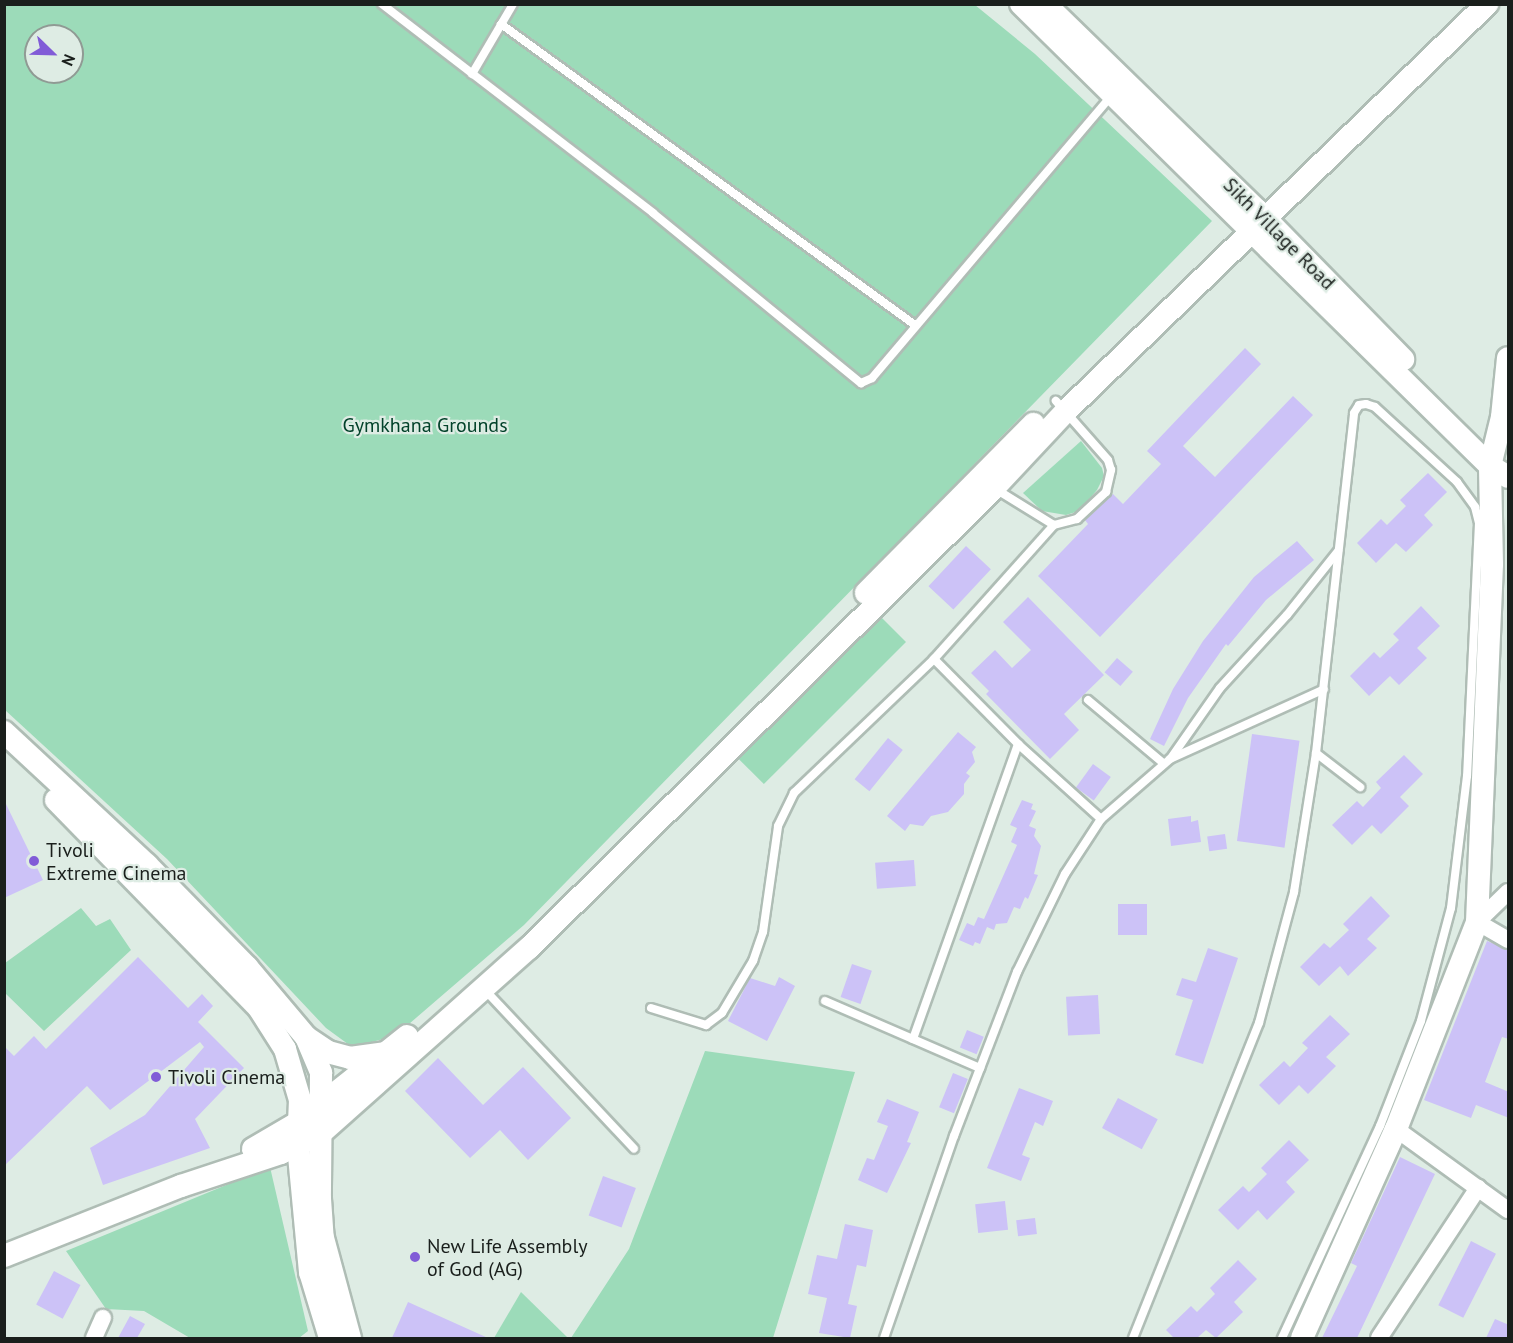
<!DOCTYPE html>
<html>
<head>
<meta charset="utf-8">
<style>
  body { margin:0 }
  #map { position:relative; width:1513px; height:1343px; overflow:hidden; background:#deece4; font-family:"PT Sans",sans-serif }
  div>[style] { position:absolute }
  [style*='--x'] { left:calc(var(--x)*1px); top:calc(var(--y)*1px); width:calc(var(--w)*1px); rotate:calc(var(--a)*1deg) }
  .green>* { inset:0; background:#9cdbb9; transform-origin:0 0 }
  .building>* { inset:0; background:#ccc2f7; transform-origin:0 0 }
  .roads { filter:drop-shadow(2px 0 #afbdb5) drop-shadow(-2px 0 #afbdb5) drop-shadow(0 2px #afbdb5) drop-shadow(0 -2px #afbdb5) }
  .lane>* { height:8px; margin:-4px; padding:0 4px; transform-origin:4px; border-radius:4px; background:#fff }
  .street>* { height:16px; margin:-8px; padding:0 8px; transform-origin:8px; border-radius:8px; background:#fff }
  .secondary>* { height:22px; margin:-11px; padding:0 11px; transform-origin:11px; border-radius:11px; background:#fff }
  .dots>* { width:16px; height:16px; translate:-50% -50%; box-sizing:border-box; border:3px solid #deece4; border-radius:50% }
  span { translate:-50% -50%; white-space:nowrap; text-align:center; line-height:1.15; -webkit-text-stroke:4.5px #deece4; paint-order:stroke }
  .street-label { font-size:20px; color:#1a1f1c }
  .park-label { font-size:20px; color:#02422a }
  .poi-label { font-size:20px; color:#1a1f1c }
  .left { translate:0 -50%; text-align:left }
  .frame { position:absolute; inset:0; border:6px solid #1a1f1c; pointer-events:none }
  .north { position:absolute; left:24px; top:24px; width:60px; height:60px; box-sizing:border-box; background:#deece4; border:2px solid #909a94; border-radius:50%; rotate:113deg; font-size:16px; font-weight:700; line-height:24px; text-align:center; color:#1a1f1c }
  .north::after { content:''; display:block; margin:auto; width:21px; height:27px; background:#815cd7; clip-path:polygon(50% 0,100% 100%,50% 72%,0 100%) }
</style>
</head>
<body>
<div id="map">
  <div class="green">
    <i style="clip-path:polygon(evenodd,4px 5px,975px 5px,1035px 54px,1212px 221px,524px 925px,395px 1036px,352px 1047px,326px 1028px,167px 859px,5px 710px,4px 5px,36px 36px,72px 36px,72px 72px,36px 72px,36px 36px)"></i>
    <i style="clip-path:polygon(1081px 441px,1102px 468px,1104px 476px,1097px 490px,1079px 511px,1066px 515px,1042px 511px,1023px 493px)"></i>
    <i style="left:877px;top:613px;width:41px;height:201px;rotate:45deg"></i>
    <i style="clip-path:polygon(81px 908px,96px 926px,110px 919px,131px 950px,44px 1031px,5px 993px,5px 963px)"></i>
    <i style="clip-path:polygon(705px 1051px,855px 1072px,773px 1338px,571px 1338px,629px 1249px)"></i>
    <i style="clip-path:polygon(270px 1167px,308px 1331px,299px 1338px,190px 1338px,144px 1311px,106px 1309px,66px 1251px)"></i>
    <i style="clip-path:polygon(521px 1292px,568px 1338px,494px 1338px)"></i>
  </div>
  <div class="building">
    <i style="clip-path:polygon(1245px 348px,1261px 364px,1183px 446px,1215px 477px,1293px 396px,1313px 415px,1100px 637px,1038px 576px,1088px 524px,1085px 520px,1113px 494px,1123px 504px,1161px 464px,1147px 451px)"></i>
    <i style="clip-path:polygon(1428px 473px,1447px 492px,1424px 515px,1433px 525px,1406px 552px,1396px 543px,1376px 563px,1357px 543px,1381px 519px,1387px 525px,1406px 506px,1400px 500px)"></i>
    <i style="clip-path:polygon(1297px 541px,1314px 560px,1266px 600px,1228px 646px,1226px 644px,1188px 698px,1164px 746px,1150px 739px,1173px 689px,1203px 641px,1254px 577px)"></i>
    <i style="left:966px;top:546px;width:34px;height:55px;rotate:43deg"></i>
    <i style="clip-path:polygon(1028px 597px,1104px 675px,1064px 714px,1079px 730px,1050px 759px,986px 694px,989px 691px,971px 673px,995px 650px,1012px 668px,1031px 650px,1003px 622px)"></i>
    <i style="clip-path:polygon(1421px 606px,1440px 626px,1417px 648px,1427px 658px,1399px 685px,1390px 676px,1369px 696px,1350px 676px,1374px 652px,1380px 658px,1399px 640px,1393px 634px)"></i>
    <i style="left:1117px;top:658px;width:21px;height:19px;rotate:41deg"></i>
    <i style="clip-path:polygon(958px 732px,976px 747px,972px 752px,975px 762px,966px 773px,970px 776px,964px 784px,964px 794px,948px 812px,931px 816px,923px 826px,910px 824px,905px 831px,887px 816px)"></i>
    <i style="left:1252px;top:734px;width:48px;height:108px;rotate:8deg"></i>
    <i style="left:888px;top:738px;width:19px;height:53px;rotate:39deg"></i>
    <i style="clip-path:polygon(1404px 755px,1423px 774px,1400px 797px,1409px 806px,1381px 834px,1372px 825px,1352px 845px,1332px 825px,1357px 801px,1363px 807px,1381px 788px,1376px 782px)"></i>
    <i style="left:1093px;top:764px;width:22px;height:29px;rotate:36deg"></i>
    <i style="clip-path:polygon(4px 800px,43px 880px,4px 898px)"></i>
    <i style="clip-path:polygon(1022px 800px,1033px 804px,1031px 809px,1036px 811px,1029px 826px,1036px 829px,1034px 836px,1041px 846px,1034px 874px,1038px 875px,1028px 899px,1025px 897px,1020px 909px,1014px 907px,1007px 923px,996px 924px,994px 930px,987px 927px,980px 944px,975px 942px,973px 946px,959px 940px,967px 923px,974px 926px,978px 917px,984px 919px,1017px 845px,1011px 842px,1017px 828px,1010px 825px)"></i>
    <i style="clip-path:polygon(1191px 816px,1191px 822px,1198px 820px,1201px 842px,1171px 846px,1168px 819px)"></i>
    <i style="left:1225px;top:834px;width:15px;height:18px;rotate:82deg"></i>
    <i style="left:914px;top:860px;width:26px;height:39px;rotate:86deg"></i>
    <i style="clip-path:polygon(1371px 896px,1390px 916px,1367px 939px,1377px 948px,1348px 976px,1340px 966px,1319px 986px,1300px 967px,1324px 943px,1330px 948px,1349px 930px,1343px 924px)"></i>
    <i style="left:1118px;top:904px;width:29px;height:31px"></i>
    <i style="clip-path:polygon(1487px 941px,1509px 950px,1509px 1039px,1502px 1037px,1485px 1082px,1509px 1092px,1509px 1118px,1476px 1105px,1471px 1118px,1424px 1100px)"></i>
    <i style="clip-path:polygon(1208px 948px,1238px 958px,1203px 1064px,1175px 1055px,1193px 1000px,1176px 995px,1182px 978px,1196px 982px)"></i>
    <i style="clip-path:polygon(138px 957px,188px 1008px,202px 994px,213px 1006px,198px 1022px,244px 1068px,195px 1119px,210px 1148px,103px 1185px,90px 1148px,145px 1115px,204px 1047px,200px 1042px,110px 1110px,87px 1086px,4px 1166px,4px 1046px,14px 1056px,34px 1036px,46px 1049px)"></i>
    <i style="left:852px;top:964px;width:21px;height:35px;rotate:19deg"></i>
    <i style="clip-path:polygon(779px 977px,795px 986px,767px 1041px,728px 1021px,750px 978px,775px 986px)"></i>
    <i style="left:1098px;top:995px;width:39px;height:32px;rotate:87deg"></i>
    <i style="clip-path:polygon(1330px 1015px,1350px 1034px,1326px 1057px,1336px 1066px,1308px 1094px,1299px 1085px,1279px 1105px,1259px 1085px,1284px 1061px,1290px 1067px,1308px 1048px,1302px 1043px)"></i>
    <i style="left:967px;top:1030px;width:18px;height:19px;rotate:22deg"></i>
    <i style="clip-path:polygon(438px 1058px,483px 1105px,523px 1067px,571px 1118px,528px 1160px,500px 1130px,470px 1158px,405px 1091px)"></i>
    <i style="left:953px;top:1073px;width:16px;height:37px;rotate:22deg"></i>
    <i style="clip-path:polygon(1019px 1088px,1053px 1101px,1043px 1126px,1035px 1122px,1022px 1155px,1030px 1158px,1021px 1181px,987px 1168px)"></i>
    <i style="left:1118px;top:1098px;width:45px;height:34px;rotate:28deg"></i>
    <i style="clip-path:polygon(887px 1099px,919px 1112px,907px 1142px,911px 1143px,887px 1193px,858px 1180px,867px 1158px,874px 1160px,888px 1126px,877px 1122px)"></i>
    <i style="clip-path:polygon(1289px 1140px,1309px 1160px,1286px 1182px,1295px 1192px,1267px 1220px,1258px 1210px,1238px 1230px,1218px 1210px,1243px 1186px,1249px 1192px,1267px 1174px,1261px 1168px)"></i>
    <i style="clip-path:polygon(1400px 1157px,1435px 1174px,1357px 1338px,1322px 1338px,1357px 1266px,1351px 1263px)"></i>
    <i style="left:603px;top:1176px;width:35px;height:42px;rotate:20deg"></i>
    <i style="left:1005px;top:1201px;width:29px;height:30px;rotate:84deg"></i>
    <i style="left:1035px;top:1218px;width:16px;height:19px;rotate:83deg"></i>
    <i style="clip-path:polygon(845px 1224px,873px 1230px,866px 1267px,857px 1265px,848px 1304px,857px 1306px,850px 1338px,819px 1333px,827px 1298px,808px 1294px,817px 1255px,837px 1259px)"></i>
    <i style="left:1471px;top:1241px;width:28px;height:72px;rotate:27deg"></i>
    <i style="clip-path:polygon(1238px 1260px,1257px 1279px,1234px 1302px,1243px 1312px,1216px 1338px,1206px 1330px,1197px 1338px,1174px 1338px,1166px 1330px,1191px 1306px,1197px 1312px,1215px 1294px,1210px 1288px)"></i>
    <i style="left:54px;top:1271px;width:30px;height:38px;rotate:28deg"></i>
    <i style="clip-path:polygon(408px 1302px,488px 1338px,392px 1338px)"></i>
    <i style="clip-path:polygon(130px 1316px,145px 1324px,137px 1338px,118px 1338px)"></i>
    <i style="clip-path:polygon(1495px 1319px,1509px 1325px,1509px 1338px,1486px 1338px)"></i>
  </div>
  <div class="roads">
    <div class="lane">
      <i style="--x:382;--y:4;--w:342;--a:37.6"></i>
      <i style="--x:653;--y:213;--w:269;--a:39.3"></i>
      <i style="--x:861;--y:383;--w:12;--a:-24"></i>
      <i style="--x:872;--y:378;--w:370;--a:-49.7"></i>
      <i style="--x:501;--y:24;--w:512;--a:36.02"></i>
      <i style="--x:472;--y:74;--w:81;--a:-59.6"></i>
      <i style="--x:994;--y:488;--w:70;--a:31.7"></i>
      <i style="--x:1054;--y:525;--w:24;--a:-15"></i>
      <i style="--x:1077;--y:519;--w:40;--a:-43"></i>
      <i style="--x:1106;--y:492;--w:23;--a:-77"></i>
      <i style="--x:1111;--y:470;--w:10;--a:-107"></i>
      <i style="--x:1108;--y:460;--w:79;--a:-131.4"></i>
      <i style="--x:934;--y:659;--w:120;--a:45.3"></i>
      <i style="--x:1018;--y:744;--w:112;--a:42.1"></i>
      <i style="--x:1088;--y:700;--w:98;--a:40"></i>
      <i style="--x:1316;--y:753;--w:56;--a:37.7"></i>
      <i style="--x:1171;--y:758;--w:85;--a:-55"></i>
      <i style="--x:1220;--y:688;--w:99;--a:-47.5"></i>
      <i style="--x:1287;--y:615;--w:82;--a:-51.4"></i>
      <i style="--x:484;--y:989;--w:219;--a:46.8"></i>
      <i style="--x:825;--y:1001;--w:169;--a:23.4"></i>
      <i style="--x:651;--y:1008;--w:58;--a:17.2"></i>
      <i style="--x:706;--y:1025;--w:20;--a:-37"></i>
      <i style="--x:722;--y:1013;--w:61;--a:-59.2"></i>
      <i style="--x:753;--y:961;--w:31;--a:-71"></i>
      <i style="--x:763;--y:932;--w:107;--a:-81.9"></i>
      <i style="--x:778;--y:826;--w:37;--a:-64"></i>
      <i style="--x:794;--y:793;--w:194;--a:-43.7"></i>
      <i style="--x:934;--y:659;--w:180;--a:-48.2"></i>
      <i style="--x:913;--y:1039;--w:313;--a:-70.4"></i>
      <i style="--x:884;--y:1338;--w:214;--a:-70.9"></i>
      <i style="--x:954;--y:1136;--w:176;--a:-69"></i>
      <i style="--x:1017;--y:972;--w:109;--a:-63.9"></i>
      <i style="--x:1065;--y:874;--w:66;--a:-56.8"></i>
      <i style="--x:1101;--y:819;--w:91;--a:-41"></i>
      <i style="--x:1170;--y:759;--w:169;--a:-24.4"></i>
      <i style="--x:1133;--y:1338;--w:339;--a:-68.2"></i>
      <i style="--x:1259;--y:1023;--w:136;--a:-75"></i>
      <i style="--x:1294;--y:892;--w:141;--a:-81"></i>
      <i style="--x:1316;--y:753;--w:342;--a:-83.6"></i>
      <i style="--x:1354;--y:413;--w:9;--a:-58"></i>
      <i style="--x:1359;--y:405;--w:7;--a:-8"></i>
      <i style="--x:1366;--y:404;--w:9;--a:18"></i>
      <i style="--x:1375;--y:407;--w:111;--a:42.4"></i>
      <i style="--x:1457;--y:482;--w:31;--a:54"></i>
      <i style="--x:1475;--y:507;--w:16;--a:76"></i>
      <i style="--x:1479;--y:523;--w:253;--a:92.7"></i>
      <i style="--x:1467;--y:776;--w:133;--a:96.9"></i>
      <i style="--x:1451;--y:908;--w:117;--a:104.9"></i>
      <i style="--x:1421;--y:1021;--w:113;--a:111.3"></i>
      <i style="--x:1380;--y:1126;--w:234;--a:114.8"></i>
    </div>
    <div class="street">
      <i style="--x:1508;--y:892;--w:43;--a:135.9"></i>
      <i style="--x:1477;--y:922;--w:36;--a:30"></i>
      <i style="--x:1396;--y:1129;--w:138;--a:35.9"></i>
      <i style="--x:94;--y:1338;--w:22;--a:-66"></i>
      <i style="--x:1379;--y:1338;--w:180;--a:-56.6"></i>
    </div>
    <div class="secondary">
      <i style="--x:1021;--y:4;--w:658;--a:44.57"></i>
      <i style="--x:1490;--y:466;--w:21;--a:31"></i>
      <i style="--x:1045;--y:4;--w:296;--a:44.2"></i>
      <i style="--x:1257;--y:210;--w:209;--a:45.6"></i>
      <i style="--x:866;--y:593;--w:238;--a:-45.3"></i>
      <i style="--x:4;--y:732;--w:195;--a:42.9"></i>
      <i style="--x:147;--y:865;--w:143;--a:45.6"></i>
      <i style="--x:247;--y:967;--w:92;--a:49.9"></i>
      <i style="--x:306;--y:1037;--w:39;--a:67"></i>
      <i style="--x:321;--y:1073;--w:126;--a:90.5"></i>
      <i style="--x:320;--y:1199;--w:39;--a:86"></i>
      <i style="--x:323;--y:1238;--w:104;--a:74.9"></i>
      <i style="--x:56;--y:800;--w:291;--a:45.7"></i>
      <i style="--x:259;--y:1008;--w:49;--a:57.6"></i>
      <i style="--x:285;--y:1049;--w:53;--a:73.6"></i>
      <i style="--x:300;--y:1100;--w:45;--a:92.5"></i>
      <i style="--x:298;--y:1145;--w:128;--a:84.6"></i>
      <i style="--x:310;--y:1272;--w:69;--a:73.1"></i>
      <i style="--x:306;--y:1037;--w:27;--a:34"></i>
      <i style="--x:328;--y:1052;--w:23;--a:15"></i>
      <i style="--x:350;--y:1058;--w:35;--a:-8"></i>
      <i style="--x:253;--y:1149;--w:53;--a:-30.4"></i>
      <i style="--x:299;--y:1122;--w:138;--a:-38.5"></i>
      <i style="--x:4;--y:1256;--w:190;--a:-21.6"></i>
      <i style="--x:181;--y:1186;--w:105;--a:-18.3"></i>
      <i style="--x:281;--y:1153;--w:45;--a:-26.6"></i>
      <i style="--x:321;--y:1133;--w:278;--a:-41.7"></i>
      <i style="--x:529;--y:948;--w:654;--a:-44.69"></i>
      <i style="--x:994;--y:488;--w:105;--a:-46.9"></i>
      <i style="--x:1066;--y:411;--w:586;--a:-44.03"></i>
      <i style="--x:1302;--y:1338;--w:229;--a:-65.8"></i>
      <i style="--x:1396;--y:1129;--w:222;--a:-68.6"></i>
      <i style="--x:1477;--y:922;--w:358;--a:-87.6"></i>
      <i style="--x:1492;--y:564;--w:98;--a:-91.2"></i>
      <i style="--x:1490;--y:466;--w:50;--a:-76.2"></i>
      <i style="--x:1502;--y:417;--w:59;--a:-84.2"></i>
    </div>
  </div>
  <div class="dots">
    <i style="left:34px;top:861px;background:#815cd7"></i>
    <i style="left:156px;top:1077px;background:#815cd7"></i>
    <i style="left:415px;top:1257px;background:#815cd7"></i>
  </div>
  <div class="street-label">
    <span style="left:1279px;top:234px;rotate:45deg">Sikh Village Road</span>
  </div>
  <div class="park-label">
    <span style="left:425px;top:425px">Gymkhana Grounds</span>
  </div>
  <div class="poi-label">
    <span class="left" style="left:46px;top:862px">Tivoli<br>Extreme Cinema</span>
    <span class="left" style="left:168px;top:1077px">Tivoli Cinema</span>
    <span class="left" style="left:427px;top:1258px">New Life Assembly<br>of God (AG)</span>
  </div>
  <div class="frame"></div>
  <div class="north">N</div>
</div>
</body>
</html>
